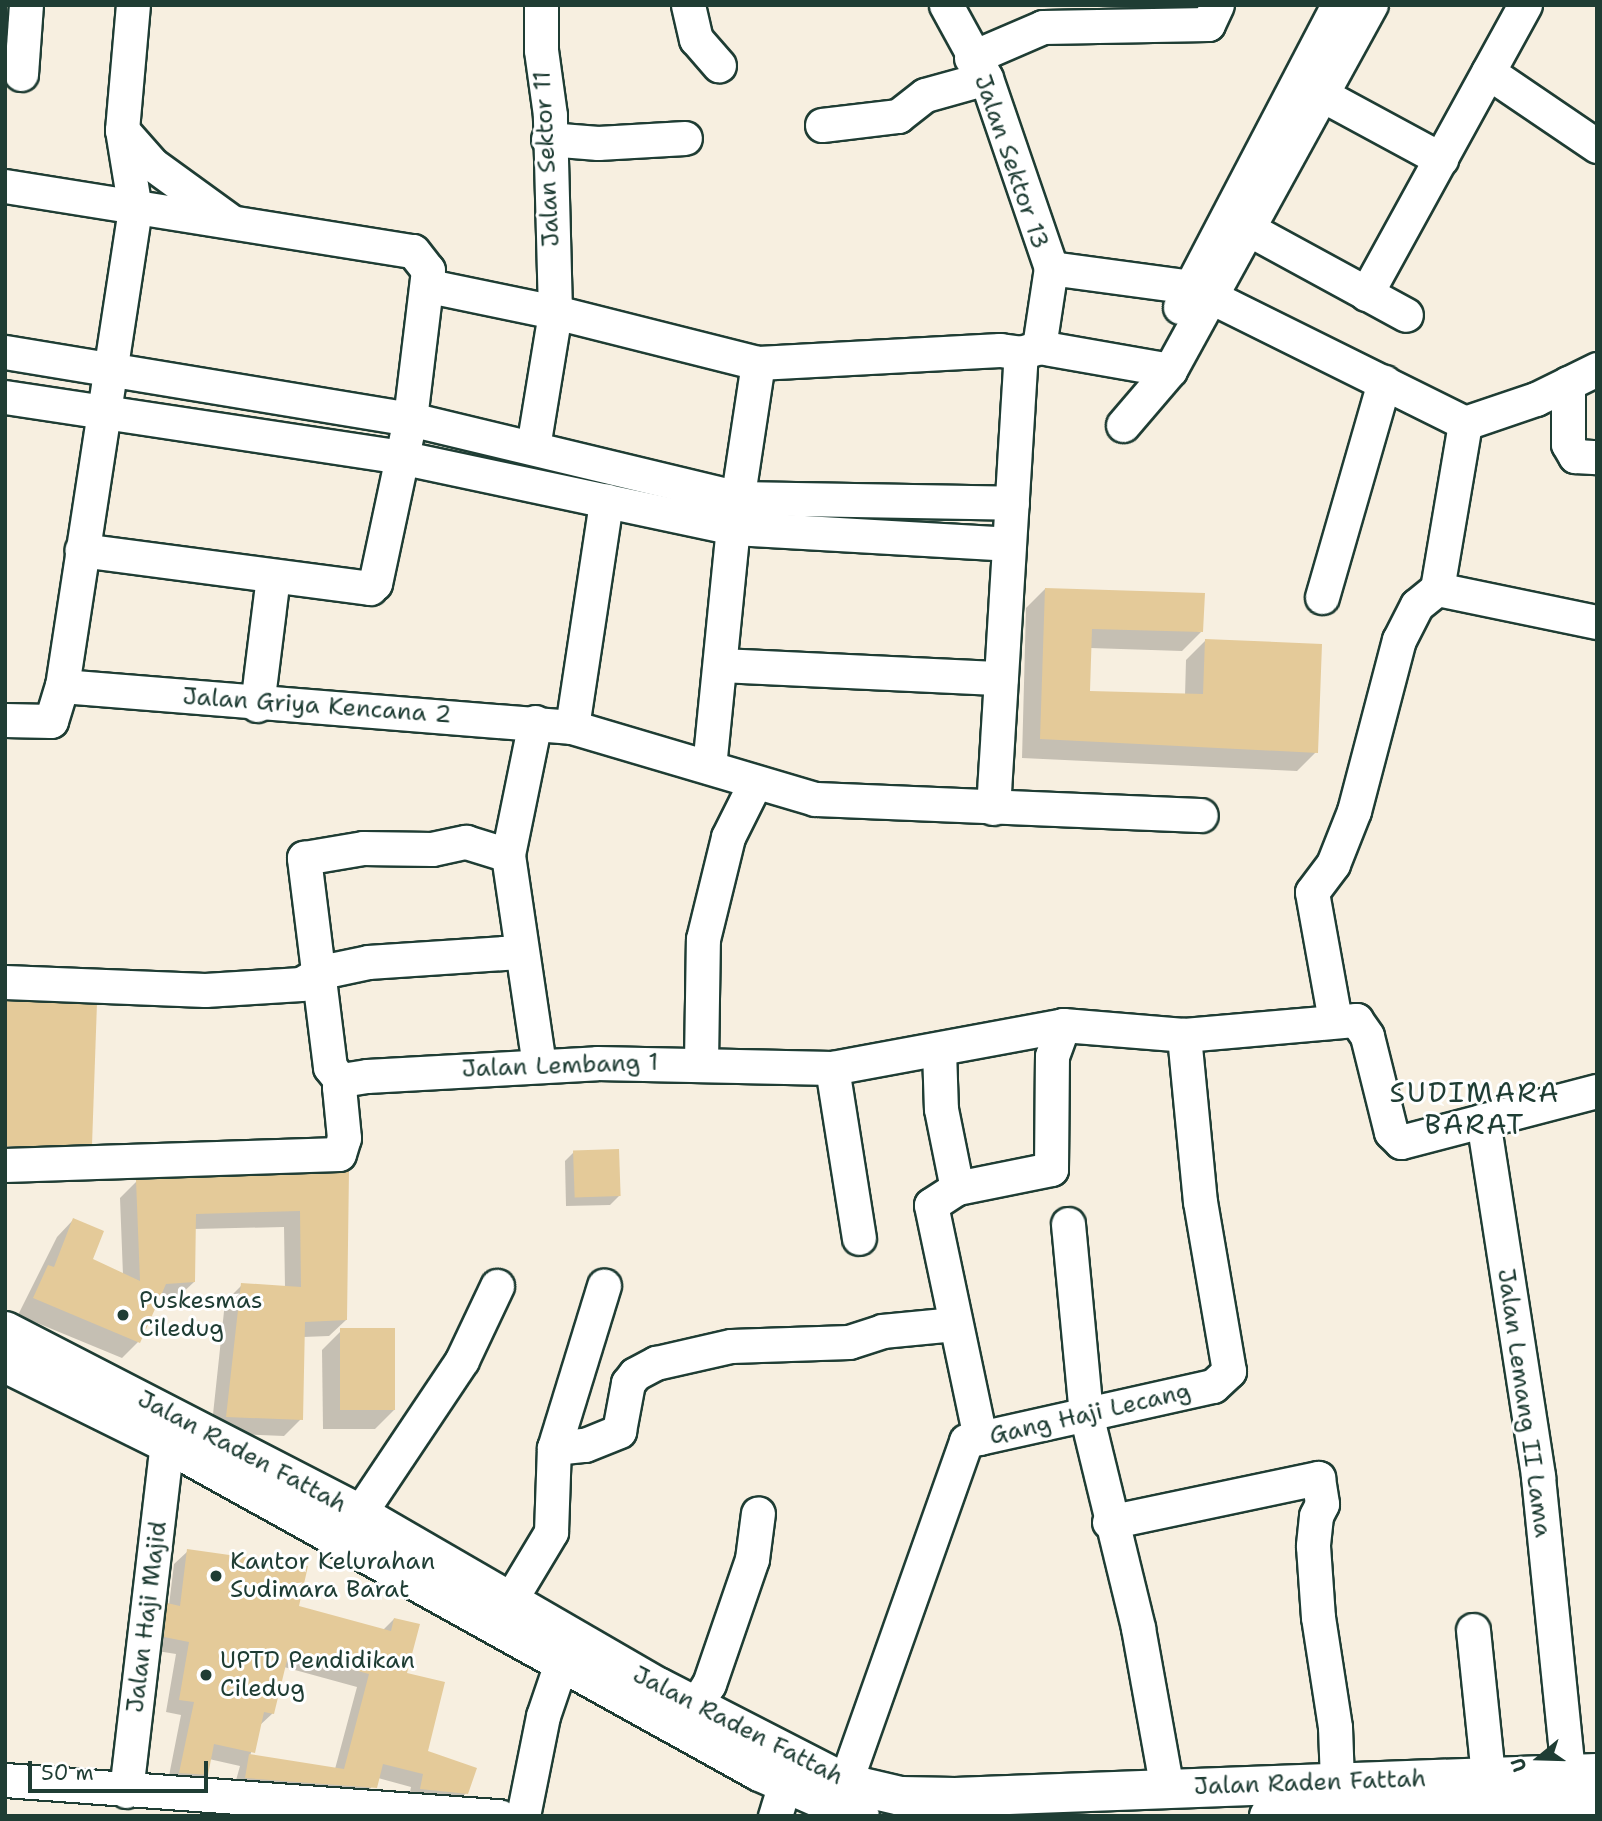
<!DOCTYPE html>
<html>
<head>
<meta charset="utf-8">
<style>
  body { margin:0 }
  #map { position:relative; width:1602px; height:1821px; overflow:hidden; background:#f7efe0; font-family:"Shantell Sans",sans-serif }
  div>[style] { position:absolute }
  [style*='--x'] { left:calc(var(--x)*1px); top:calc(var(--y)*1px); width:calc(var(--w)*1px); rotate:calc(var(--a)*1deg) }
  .shadow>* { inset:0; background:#0003 }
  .building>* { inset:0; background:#e4ca99; transform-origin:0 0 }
  .roads { filter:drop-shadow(2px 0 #1f3d34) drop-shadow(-2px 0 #1f3d34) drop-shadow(0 2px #1f3d34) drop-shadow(0 -2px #1f3d34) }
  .minor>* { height:33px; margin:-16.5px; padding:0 16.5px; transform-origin:16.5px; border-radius:16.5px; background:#fff }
  .major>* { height:38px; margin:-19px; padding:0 19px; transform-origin:19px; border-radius:19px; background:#fff }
  .dots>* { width:19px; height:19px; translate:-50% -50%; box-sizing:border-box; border:4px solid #fff; border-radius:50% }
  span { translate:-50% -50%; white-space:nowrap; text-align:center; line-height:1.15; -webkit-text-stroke:6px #fff; paint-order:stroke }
  .street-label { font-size:24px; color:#1f3d34 }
  .poi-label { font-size:24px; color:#1f3d34 }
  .left { translate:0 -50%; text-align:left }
  .quarter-label { font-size:28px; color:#1f3d34; letter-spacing:2px }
  .frame { position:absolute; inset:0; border:7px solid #1f3d34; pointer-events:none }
  .north { position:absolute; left:1504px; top:1723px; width:70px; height:70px; -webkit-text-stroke:5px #fff; paint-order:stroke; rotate:251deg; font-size:19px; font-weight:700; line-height:28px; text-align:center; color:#1f3d34 }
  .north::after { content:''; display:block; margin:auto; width:24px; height:32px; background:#1f3d34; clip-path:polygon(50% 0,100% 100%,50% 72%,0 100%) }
  .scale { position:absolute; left:28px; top:1761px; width:180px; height:32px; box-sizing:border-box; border:4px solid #1f3d34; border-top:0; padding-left:9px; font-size:21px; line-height:24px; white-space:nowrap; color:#1f3d34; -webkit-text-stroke:5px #fff; paint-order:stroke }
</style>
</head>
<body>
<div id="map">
  <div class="shadow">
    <i style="clip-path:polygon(925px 5px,995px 5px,939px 10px)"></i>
    <i style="clip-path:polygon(1045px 589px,1201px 632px,1182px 651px,1090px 648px,1088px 692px,1185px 696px,1186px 660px,1205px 641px,1316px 752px,1297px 771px,1022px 758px,1026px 608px)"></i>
    <i style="clip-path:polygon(5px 1003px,90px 1142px,70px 1161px,5px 1163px)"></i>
    <i style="clip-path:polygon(574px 1152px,619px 1196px,610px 1205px,566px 1206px,565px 1161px)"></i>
    <i style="clip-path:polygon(348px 1172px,346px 1320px,329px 1336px,303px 1337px,301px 1419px,284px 1436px,211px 1433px,225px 1302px,242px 1285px,285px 1288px,284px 1227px,194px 1229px,194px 1282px,177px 1298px,157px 1299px,138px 1342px,122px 1358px,18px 1315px,57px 1237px,73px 1220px,91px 1260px,123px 1275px,120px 1198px,136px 1182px)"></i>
    <i style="clip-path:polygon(341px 1331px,394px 1410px,375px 1429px,323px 1429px,322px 1350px)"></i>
    <i style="clip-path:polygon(evenodd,188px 1551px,297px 1607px,383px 1630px,394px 1619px,426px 1752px,466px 1793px,453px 1807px,408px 1802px,411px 1787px,378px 1778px,362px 1800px,233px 1791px,240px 1766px,209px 1759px,206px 1775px,193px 1788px,167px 1786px,181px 1715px,166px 1712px,176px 1654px,151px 1650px,155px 1618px,169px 1605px,174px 1564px,188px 1551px,284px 1667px,357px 1687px,335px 1769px,250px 1756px,259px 1726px,273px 1713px,284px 1667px)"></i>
  </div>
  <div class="building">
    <i style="clip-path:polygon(1045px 588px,1205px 593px,1203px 632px,1092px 629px,1090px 691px,1203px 694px,1205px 639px,1322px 644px,1318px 753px,1040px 739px)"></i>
    <i style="left:5px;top:1001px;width:92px;height:145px;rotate:2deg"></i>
    <i style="left:619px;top:1149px;width:47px;height:46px;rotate:88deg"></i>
    <i style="clip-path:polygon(349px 1170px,347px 1320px,305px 1322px,303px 1420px,226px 1417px,241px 1283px,301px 1287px,300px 1211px,196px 1214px,195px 1282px,166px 1284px,140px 1343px,33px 1298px,48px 1265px,54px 1267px,73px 1218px,104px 1231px,93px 1259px,140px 1281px,136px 1180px)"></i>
    <i style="left:395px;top:1328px;width:82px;height:55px;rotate:90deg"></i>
    <i style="clip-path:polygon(187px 1549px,308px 1566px,299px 1606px,391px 1631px,394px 1618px,420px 1624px,407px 1673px,445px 1682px,428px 1751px,477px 1768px,468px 1794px,420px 1789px,423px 1774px,383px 1764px,377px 1788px,245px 1778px,249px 1754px,344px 1769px,369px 1674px,289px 1652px,274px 1714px,264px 1712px,255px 1753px,214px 1744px,208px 1775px,179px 1773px,194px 1702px,179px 1700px,189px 1642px,164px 1637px,167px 1603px,180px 1606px)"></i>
  </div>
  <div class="roads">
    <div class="minor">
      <i style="--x:688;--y:5;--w:35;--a:77"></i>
      <i style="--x:696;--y:39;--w:35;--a:49"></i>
      <i style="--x:946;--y:5;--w:83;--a:61.3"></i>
      <i style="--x:986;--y:78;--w:201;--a:71.1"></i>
      <i style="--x:1051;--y:268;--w:141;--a:7.7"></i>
      <i style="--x:1191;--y:287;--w:306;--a:26.4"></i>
      <i style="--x:1465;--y:423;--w:75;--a:-18.7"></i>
      <i style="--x:1536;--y:399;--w:68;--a:-26.2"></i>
      <i style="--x:971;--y:58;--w:78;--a:-23.3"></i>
      <i style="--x:1043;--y:27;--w:165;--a:-1"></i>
      <i style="--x:1208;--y:24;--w:21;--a:-65"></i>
      <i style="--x:1488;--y:72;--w:132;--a:34.2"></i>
      <i style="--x:21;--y:74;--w:69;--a:-85.9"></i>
      <i style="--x:1304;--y:85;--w:156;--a:28.4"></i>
      <i style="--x:822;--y:125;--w:77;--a:-6.8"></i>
      <i style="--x:898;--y:116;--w:34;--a:-38"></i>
      <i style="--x:925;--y:95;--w:63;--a:-15.6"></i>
      <i style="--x:122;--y:130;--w:45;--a:48.6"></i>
      <i style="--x:152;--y:164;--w:95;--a:36"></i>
      <i style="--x:548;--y:139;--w:50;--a:4.6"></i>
      <i style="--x:598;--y:143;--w:87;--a:-3.3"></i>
      <i style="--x:5;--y:186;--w:413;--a:9.1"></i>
      <i style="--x:413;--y:251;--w:24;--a:52"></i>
      <i style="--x:428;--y:270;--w:150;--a:96.9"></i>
      <i style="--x:410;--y:419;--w:168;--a:102"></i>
      <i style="--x:375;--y:583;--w:7;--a:135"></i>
      <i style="--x:370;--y:588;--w:291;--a:-172.5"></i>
      <i style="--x:1232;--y:220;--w:198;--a:28.6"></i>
      <i style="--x:429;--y:286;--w:129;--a:11.7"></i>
      <i style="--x:555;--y:312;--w:209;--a:14.1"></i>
      <i style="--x:758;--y:363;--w:242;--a:-3.1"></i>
      <i style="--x:1000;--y:350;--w:21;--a:8"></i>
      <i style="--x:1021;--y:353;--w:19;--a:-18"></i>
      <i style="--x:1039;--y:347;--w:133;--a:10"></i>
      <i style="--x:1366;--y:294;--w:330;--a:-61.2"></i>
      <i style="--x:1180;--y:307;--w:341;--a:-62.4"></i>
      <i style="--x:1039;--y:347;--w:80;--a:-81.4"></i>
      <i style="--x:5;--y:352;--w:411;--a:9.4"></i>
      <i style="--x:410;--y:419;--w:338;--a:13.5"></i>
      <i style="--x:739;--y:498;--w:273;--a:1"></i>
      <i style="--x:1568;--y:383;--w:61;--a:90"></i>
      <i style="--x:1568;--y:444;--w:14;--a:60"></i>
      <i style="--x:1575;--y:456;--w:22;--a:3"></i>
      <i style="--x:5;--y:397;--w:400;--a:8.6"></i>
      <i style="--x:400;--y:457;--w:340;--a:12"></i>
      <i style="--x:733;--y:528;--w:276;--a:3.3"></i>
      <i style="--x:1123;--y:425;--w:72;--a:-49.5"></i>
      <i style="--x:1170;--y:370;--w:417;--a:-61.2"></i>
      <i style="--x:533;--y:447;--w:137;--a:-80.7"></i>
      <i style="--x:555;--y:312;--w:197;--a:-91.5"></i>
      <i style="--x:550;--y:115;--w:66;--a:-97.9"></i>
      <i style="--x:541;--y:50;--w:45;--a:-90"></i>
      <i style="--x:1437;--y:589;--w:163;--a:11.7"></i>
      <i style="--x:1322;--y:597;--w:224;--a:-73.9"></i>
      <i style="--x:721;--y:665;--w:280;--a:2.7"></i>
      <i style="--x:62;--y:686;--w:512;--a:4.6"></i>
      <i style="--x:572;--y:727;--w:253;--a:16.5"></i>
      <i style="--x:815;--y:799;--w:386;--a:2.4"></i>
      <i style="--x:257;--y:705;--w:129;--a:-82.9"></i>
      <i style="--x:5;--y:720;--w:46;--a:1.2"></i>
      <i style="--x:51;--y:721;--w:37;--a:-73"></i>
      <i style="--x:62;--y:686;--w:483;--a:-81.3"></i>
      <i style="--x:135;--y:209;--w:80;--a:-99.3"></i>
      <i style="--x:122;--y:130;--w:125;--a:-85"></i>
      <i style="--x:535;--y:722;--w:136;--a:101.5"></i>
      <i style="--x:508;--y:855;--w:211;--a:81.6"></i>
      <i style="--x:572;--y:727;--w:229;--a:-81.4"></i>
      <i style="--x:709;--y:767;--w:240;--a:-84.3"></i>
      <i style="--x:733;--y:528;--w:167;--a:-81.4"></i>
      <i style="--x:993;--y:808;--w:456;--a:-86.5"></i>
      <i style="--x:5;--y:982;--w:200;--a:2.3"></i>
      <i style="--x:205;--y:990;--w:96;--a:-3.6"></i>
      <i style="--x:301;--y:984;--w:23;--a:-31"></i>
      <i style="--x:321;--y:972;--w:48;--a:-12"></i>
      <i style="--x:368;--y:962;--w:151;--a:-3.8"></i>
      <i style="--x:1335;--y:1020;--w:130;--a:-100.2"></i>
      <i style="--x:1312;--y:892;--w:35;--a:-53"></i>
      <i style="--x:1333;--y:864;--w:57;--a:-68.4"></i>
      <i style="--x:1354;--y:811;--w:177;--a:-75.3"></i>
      <i style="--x:1399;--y:640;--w:39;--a:-63"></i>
      <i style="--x:1417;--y:605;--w:26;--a:-39"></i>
      <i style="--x:1437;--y:589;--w:168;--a:-80.4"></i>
      <i style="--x:939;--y:1050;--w:59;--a:88.1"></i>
      <i style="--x:941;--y:1109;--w:81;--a:78.6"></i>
      <i style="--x:957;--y:1188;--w:31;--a:147"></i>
      <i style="--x:931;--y:1205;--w:238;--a:78.1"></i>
      <i style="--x:701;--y:1062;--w:123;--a:-89.1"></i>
      <i style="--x:703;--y:939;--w:105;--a:-76.2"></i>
      <i style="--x:728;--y:837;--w:58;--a:-63.4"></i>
      <i style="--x:832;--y:1068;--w:172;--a:81"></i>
      <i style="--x:342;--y:1082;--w:19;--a:-129"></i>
      <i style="--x:330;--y:1067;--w:211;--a:-97.1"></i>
      <i style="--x:304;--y:858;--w:60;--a:-9.6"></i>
      <i style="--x:363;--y:848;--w:69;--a:0.8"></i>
      <i style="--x:432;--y:849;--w:35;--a:-12"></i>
      <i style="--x:466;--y:842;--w:44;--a:17.2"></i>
      <i style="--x:1483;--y:1120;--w:361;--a:81.2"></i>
      <i style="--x:1538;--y:1477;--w:326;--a:84.2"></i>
      <i style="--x:5;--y:1165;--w:334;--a:-1.9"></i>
      <i style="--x:339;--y:1154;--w:17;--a:-73"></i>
      <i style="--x:344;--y:1138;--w:51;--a:-95.6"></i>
      <i style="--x:339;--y:1087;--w:12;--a:-42"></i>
      <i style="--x:348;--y:1079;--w:19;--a:-9"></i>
      <i style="--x:367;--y:1076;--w:230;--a:-3.2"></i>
      <i style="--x:597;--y:1063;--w:235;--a:1.2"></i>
      <i style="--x:832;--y:1068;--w:235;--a:-10.5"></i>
      <i style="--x:1063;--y:1025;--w:121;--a:4.7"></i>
      <i style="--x:1184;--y:1035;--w:173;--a:-5"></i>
      <i style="--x:1356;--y:1020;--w:19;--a:55"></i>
      <i style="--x:1367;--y:1036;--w:99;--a:76"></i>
      <i style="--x:1391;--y:1132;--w:14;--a:45"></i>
      <i style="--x:1401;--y:1142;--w:203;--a:-14.6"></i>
      <i style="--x:957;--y:1188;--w:96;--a:-11.4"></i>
      <i style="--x:1051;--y:1169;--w:113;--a:-89.5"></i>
      <i style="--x:1052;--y:1056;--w:33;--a:-70"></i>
      <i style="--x:1068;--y:1224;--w:191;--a:84.6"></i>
      <i style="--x:1086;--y:1414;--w:220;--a:76.3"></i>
      <i style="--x:1138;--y:1628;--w:164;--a:79.8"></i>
      <i style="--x:554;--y:1448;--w:31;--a:-6"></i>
      <i style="--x:585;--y:1445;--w:37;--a:-22"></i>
      <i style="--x:619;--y:1431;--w:49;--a:-79.4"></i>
      <i style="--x:628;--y:1383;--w:11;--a:-52"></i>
      <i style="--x:635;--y:1374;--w:24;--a:-28"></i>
      <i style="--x:656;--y:1363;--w:77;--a:-12.8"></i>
      <i style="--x:731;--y:1346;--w:118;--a:-1.9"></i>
      <i style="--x:849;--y:1342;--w:35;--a:-18"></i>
      <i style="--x:882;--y:1331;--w:73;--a:-5.5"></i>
      <i style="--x:359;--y:1514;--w:185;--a:-56.2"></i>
      <i style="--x:462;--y:1360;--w:82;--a:-64.7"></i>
      <i style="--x:1109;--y:1522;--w:214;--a:-11.9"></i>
      <i style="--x:1318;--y:1478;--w:26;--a:81"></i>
      <i style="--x:1322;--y:1504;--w:13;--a:117"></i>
      <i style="--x:1316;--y:1516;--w:30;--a:96"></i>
      <i style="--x:1313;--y:1546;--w:71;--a:86"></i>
      <i style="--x:1318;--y:1617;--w:111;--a:81.2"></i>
      <i style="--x:1335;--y:1727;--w:55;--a:87.9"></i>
      <i style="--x:509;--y:1602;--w:82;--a:-59"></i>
      <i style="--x:551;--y:1532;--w:84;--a:-88"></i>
      <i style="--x:554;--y:1448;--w:170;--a:-72.9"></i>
      <i style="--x:1473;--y:1630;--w:146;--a:84.1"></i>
      <i style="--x:695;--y:1706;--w:26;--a:-58"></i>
      <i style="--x:709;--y:1684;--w:132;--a:-71"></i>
      <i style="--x:752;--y:1559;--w:46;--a:-82.6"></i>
      <i style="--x:5;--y:1780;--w:496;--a:4.2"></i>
      <i style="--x:845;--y:1783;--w:363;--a:-70.5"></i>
      <i style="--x:966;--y:1441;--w:253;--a:-12.6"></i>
      <i style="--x:1213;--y:1386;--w:22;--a:-43"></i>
      <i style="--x:1229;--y:1371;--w:171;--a:-99.7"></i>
      <i style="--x:1200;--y:1202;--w:168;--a:-95.5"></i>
      <i style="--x:126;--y:1791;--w:350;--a:-83.3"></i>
      <i style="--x:523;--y:1816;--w:102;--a:-78.7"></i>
      <i style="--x:543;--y:1716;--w:56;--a:-71.2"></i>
      <i style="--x:775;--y:1816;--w:34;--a:-73"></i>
    </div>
    <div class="major">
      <i style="--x:5;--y:1331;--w:399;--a:27.3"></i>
      <i style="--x:359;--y:1514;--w:345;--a:30.1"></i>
      <i style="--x:658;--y:1687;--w:210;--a:27.2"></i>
      <i style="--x:845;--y:1783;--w:57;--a:13.1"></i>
      <i style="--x:901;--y:1796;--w:54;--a:1.1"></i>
      <i style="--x:955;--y:1797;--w:642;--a:-2.14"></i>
      <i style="--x:5;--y:1363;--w:181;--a:26.3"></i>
      <i style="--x:167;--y:1443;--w:678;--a:29.02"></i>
      <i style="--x:760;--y:1772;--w:109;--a:23.7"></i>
      <i style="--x:1269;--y:1816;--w:328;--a:-2.4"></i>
    </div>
  </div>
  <div class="dots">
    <i style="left:123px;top:1315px;background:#1f3d34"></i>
    <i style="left:216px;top:1576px;background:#1f3d34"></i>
    <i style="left:206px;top:1675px;background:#1f3d34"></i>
  </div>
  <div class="street-label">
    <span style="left:547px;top:159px;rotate:-93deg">Jalan Sektor 11</span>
    <span style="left:1011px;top:162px;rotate:71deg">Jalan Sektor 13</span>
    <span style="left:317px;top:706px;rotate:4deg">Jalan Griya Kencana 2</span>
    <span style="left:560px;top:1066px;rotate:-2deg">Jalan Lembang 1</span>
    <span style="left:1524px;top:1403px;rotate:82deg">Jalan Lemang II Lama</span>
    <span style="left:1090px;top:1414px;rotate:-13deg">Gang Haji Lecang</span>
    <span style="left:242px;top:1452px;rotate:28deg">Jalan Raden Fattah</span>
    <span style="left:147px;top:1617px;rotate:-83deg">Jalan Haji Majid</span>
    <span style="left:738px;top:1726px;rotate:27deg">Jalan Raden Fattah</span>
    <span style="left:1310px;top:1783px;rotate:-2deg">Jalan Raden Fattah</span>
  </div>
  <div class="poi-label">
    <span class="left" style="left:139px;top:1315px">Puskesmas<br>Ciledug</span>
    <span class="left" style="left:230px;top:1576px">Kantor Kelurahan<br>Sudimara Barat</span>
    <span class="left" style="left:220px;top:1675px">UPTD Pendidikan<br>Ciledug</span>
  </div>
  <div class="quarter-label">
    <span style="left:1475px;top:1108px">SUDIMARA<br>BARAT</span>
  </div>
  <div class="frame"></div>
  <div class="north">U</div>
  <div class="scale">50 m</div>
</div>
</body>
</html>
